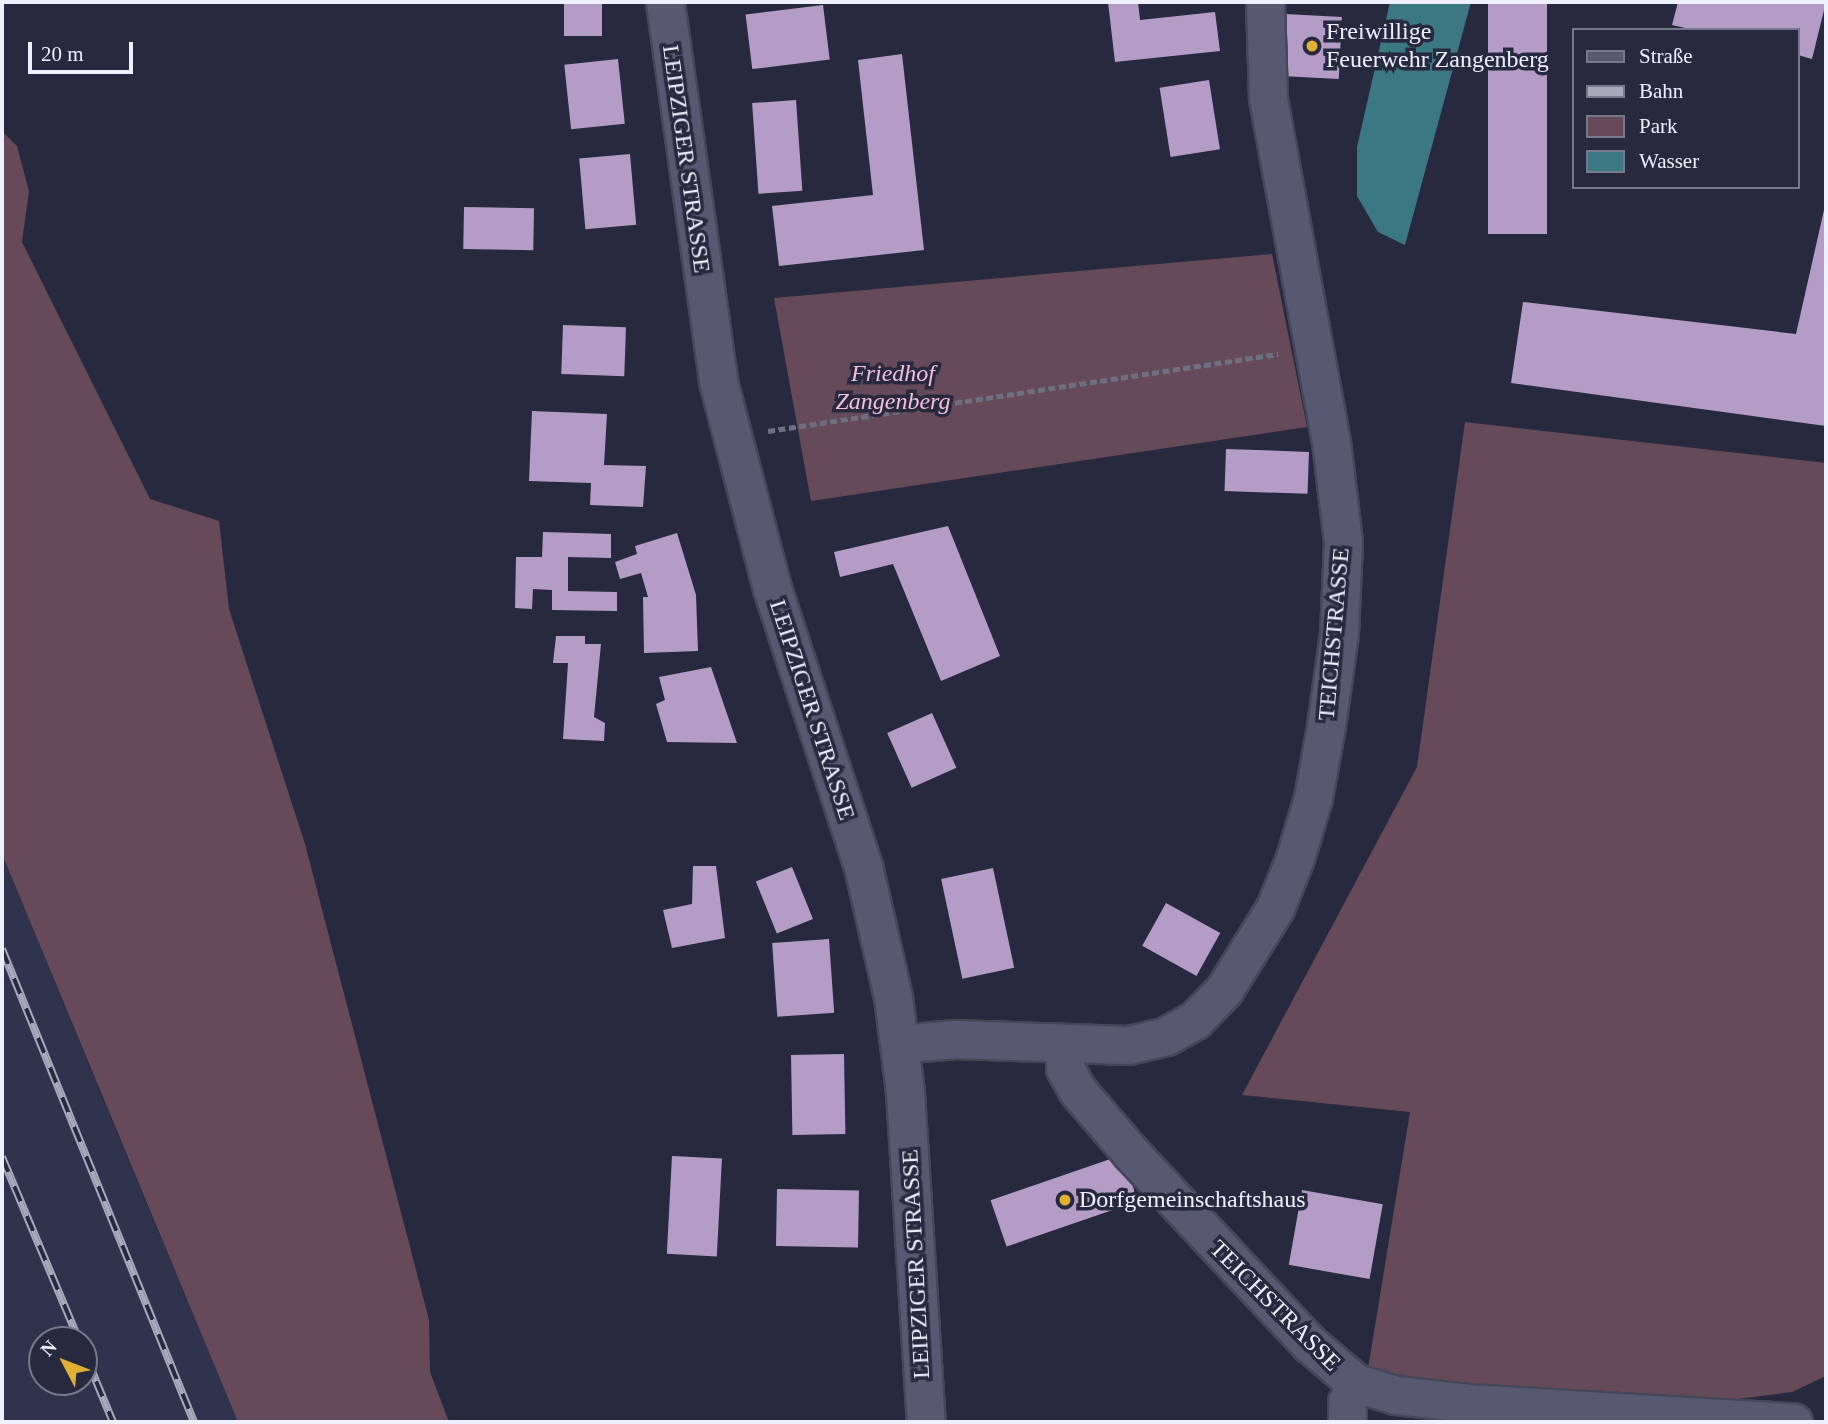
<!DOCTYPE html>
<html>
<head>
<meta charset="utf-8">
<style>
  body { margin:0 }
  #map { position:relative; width:1828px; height:1424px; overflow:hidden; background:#272a3f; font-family:"Times New Roman",serif }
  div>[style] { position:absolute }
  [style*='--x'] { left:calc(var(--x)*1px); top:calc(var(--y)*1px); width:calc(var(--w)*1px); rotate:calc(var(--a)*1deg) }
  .built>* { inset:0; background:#30334e }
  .green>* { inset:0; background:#674a5a }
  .water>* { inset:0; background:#3c7884 }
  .building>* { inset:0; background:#b59cc6; transform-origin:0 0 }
  .path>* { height:4.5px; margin-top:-2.25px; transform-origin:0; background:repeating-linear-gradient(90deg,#6d6f82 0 7px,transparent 0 10.5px) }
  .roads { filter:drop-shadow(2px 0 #454759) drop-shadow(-2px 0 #454759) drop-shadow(0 2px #454759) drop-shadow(0 -2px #454759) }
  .minor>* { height:37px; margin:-18.5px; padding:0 18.5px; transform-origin:18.5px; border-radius:18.5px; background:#565971 }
  .rail>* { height:8px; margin-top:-4px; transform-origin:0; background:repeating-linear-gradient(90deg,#272a3f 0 16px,#a8aabb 0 32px); box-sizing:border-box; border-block:2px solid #a8aabb }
  .dots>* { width:19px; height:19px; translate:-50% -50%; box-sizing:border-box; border:4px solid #272a3f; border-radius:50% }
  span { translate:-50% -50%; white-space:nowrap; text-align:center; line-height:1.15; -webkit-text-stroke:7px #272a3f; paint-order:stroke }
  .poi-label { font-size:24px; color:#eef0fe }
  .left { translate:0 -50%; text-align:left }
  .street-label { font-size:24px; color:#eef0fe }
  .park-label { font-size:24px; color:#f7bedd; font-style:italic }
  .frame { position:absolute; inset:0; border:4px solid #eef0fe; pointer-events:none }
  .legend { position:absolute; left:1572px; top:28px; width:228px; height:161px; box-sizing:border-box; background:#272a3f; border:2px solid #77798b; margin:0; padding:9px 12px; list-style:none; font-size:21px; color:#eef0fe }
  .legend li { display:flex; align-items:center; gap:14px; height:35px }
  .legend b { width:35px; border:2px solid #77798b }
  .north { position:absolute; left:28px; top:1326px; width:70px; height:70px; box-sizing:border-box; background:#272a3f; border:2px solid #77798b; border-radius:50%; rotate:312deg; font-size:19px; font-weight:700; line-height:28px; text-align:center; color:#eef0fe }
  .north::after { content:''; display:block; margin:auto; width:24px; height:32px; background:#e0af34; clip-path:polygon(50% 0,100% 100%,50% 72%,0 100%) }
  .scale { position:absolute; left:28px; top:42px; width:105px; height:32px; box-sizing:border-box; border:4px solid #eef0fe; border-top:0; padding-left:9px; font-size:21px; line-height:24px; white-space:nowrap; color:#eef0fe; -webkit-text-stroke:5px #272a3f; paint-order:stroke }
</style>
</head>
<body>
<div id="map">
  <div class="built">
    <i style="clip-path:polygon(evenodd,2px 854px,114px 1126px,238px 1422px,2px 1422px,2px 854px,42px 1340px,84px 1340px,84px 1382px,42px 1382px,42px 1340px)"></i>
  </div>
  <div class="green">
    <i style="clip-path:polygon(2px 131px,17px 146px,29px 191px,22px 242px,150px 499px,219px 521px,229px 609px,305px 844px,429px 1320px,430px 1372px,449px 1422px,238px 1422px,2px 854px)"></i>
    <i style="clip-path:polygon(1272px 254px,1307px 427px,811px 501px,774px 298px)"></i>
    <i style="clip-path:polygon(1465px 422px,1826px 463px,1826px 1376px,1792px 1392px,1738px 1399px,1444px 1382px,1368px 1369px,1410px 1112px,1242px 1095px,1417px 767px)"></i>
  </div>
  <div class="water">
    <i style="clip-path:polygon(1390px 2px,1471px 2px,1405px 245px,1378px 232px,1357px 196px,1357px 147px)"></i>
  </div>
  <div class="building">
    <i style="left:564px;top:2px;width:38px;height:34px"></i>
    <i style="clip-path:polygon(1108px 2px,1138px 2px,1140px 20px,1215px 12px,1220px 51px,1115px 62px)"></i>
    <i style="left:1488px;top:2px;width:59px;height:232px"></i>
    <i style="clip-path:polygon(1678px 2px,1826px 2px,1812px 59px,1798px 55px,1798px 30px,1694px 30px,1672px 25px)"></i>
    <i style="left:823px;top:5px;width:55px;height:78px;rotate:83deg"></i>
    <i style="left:1285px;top:14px;width:57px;height:62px;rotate:3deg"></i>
    <i style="clip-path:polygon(902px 54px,924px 250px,779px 266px,772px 206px,873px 195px,858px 60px)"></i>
    <i style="left:618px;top:59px;width:65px;height:54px;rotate:84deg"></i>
    <i style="left:1209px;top:80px;width:70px;height:50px;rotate:81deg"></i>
    <i style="left:796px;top:100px;width:91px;height:44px;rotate:86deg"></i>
    <i style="left:630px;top:154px;width:71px;height:51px;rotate:85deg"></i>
    <i style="clip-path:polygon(1826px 201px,1826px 426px,1511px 383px,1523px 302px,1796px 334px)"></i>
    <i style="left:464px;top:207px;width:70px;height:42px;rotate:1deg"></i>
    <i style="left:563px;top:325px;width:63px;height:49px;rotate:2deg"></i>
    <i style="clip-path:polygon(532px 411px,607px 414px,604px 465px,646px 466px,643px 507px,590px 505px,591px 483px,529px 481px)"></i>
    <i style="left:1226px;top:449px;width:83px;height:42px;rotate:2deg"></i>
    <i style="clip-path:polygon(948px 526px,1000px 656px,941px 681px,893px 564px,840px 577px,834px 552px)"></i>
    <i style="clip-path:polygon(543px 532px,611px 534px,611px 558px,568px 557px,568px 591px,617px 592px,617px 611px,552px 610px,552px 590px,533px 589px,532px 609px,515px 608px,516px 557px,542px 557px)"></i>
    <i style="clip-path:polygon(677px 533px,696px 595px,698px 651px,644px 653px,643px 597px,648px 597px,641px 573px,620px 579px,615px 562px,637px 554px,635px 546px)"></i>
    <i style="clip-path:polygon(556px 636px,585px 636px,585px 644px,601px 644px,594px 717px,605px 723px,604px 741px,563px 739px,568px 663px,553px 663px)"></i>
    <i style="clip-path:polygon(711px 667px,737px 743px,667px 742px,656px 704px,665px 700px,659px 677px)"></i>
    <i style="left:932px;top:713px;width:60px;height:49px;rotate:66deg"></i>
    <i style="clip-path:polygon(693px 866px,716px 866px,725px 938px,672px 948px,663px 910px,692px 904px)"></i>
    <i style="left:792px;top:867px;width:56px;height:39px;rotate:68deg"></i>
    <i style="left:993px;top:868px;width:102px;height:53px;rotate:78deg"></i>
    <i style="left:1166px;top:903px;width:62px;height:49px;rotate:29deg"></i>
    <i style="left:829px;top:939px;width:74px;height:57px;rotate:86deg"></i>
    <i style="left:844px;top:1054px;width:80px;height:53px;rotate:89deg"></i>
    <i style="left:1122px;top:1155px;width:49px;height:139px;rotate:71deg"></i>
    <i style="left:672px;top:1156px;width:50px;height:98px;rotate:3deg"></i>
    <i style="left:777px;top:1189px;width:82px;height:57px;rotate:1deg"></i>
    <i style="left:1302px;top:1190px;width:82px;height:76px;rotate:10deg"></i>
  </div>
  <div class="path">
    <i style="--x:768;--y:431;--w:516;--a:-8.59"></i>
  </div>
  <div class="roads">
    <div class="minor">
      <i style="--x:665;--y:2;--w:383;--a:82"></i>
      <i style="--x:718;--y:381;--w:214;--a:75.4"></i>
      <i style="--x:772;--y:588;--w:293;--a:71.9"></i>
      <i style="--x:863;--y:866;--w:134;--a:77.1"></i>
      <i style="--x:893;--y:997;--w:96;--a:82.8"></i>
      <i style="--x:905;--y:1092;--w:331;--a:86.4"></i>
      <i style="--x:900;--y:1044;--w:55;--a:-5.2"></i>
      <i style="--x:955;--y:1039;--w:173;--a:2"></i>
      <i style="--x:1128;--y:1045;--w:39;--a:-13"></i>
      <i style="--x:1166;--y:1036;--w:33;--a:-29"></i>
      <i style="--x:1195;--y:1020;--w:42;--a:-46"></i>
      <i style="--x:1224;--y:990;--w:97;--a:-58.1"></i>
      <i style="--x:1275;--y:908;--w:54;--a:-68.2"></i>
      <i style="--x:1295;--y:858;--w:63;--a:-73.3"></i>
      <i style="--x:1313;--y:798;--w:73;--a:-79.8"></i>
      <i style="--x:1326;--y:726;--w:93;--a:-82"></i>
      <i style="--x:1339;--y:634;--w:92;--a:-87.5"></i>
      <i style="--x:1343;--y:542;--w:101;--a:-96.8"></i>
      <i style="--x:1331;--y:442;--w:350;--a:-100.4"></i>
      <i style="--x:1268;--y:98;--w:96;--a:-91.8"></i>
      <i style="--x:1065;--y:1045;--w:23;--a:90"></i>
      <i style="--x:1065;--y:1068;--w:25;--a:61"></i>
      <i style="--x:1077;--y:1090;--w:83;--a:49.4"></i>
      <i style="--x:1131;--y:1153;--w:262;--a:46.9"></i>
      <i style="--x:1310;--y:1344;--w:60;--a:40.3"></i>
      <i style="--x:1356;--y:1383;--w:42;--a:16.7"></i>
      <i style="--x:1396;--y:1395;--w:73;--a:6.3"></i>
      <i style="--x:1469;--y:1403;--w:325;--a:3.4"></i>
      <i style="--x:1347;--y:1422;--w:20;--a:-90"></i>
      <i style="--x:1347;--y:1402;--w:21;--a:-65"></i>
    </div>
  </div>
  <div class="rail">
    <i style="--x:2;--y:949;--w:510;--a:67.91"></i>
    <i style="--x:2;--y:1157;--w:199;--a:67.2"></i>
    <i style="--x:84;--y:1352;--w:76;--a:67.5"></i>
  </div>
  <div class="dots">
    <i style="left:1312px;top:46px;background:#e0af34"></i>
    <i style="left:1065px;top:1200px;background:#e0af34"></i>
  </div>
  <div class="poi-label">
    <span class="left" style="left:1326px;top:46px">Freiwillige<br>Feuerwehr Zangenberg</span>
    <span class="left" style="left:1079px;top:1200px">Dorfgemeinschaftshaus</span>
  </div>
  <div class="street-label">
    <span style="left:686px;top:159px;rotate:82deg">LEIPZIGER STRASSE</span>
    <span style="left:1334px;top:634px;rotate:-85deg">TEICHSTRASSE</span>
    <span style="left:812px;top:710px;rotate:72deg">LEIPZIGER STRASSE</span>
    <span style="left:916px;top:1264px;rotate:-93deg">LEIPZIGER STRASSE</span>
    <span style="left:1275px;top:1306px;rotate:45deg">TEICHSTRASSE</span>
  </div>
  <div class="park-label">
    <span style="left:893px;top:388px">Friedhof<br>Zangenberg</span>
  </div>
  <div class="frame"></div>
  <ul class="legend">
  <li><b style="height:9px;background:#565971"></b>Straße</li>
  <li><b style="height:9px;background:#a8aabb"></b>Bahn</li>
  <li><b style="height:19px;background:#674a5a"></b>Park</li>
  <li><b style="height:19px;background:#3c7884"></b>Wasser</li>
  </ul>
  <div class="north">N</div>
  <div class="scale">20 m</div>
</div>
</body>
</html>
